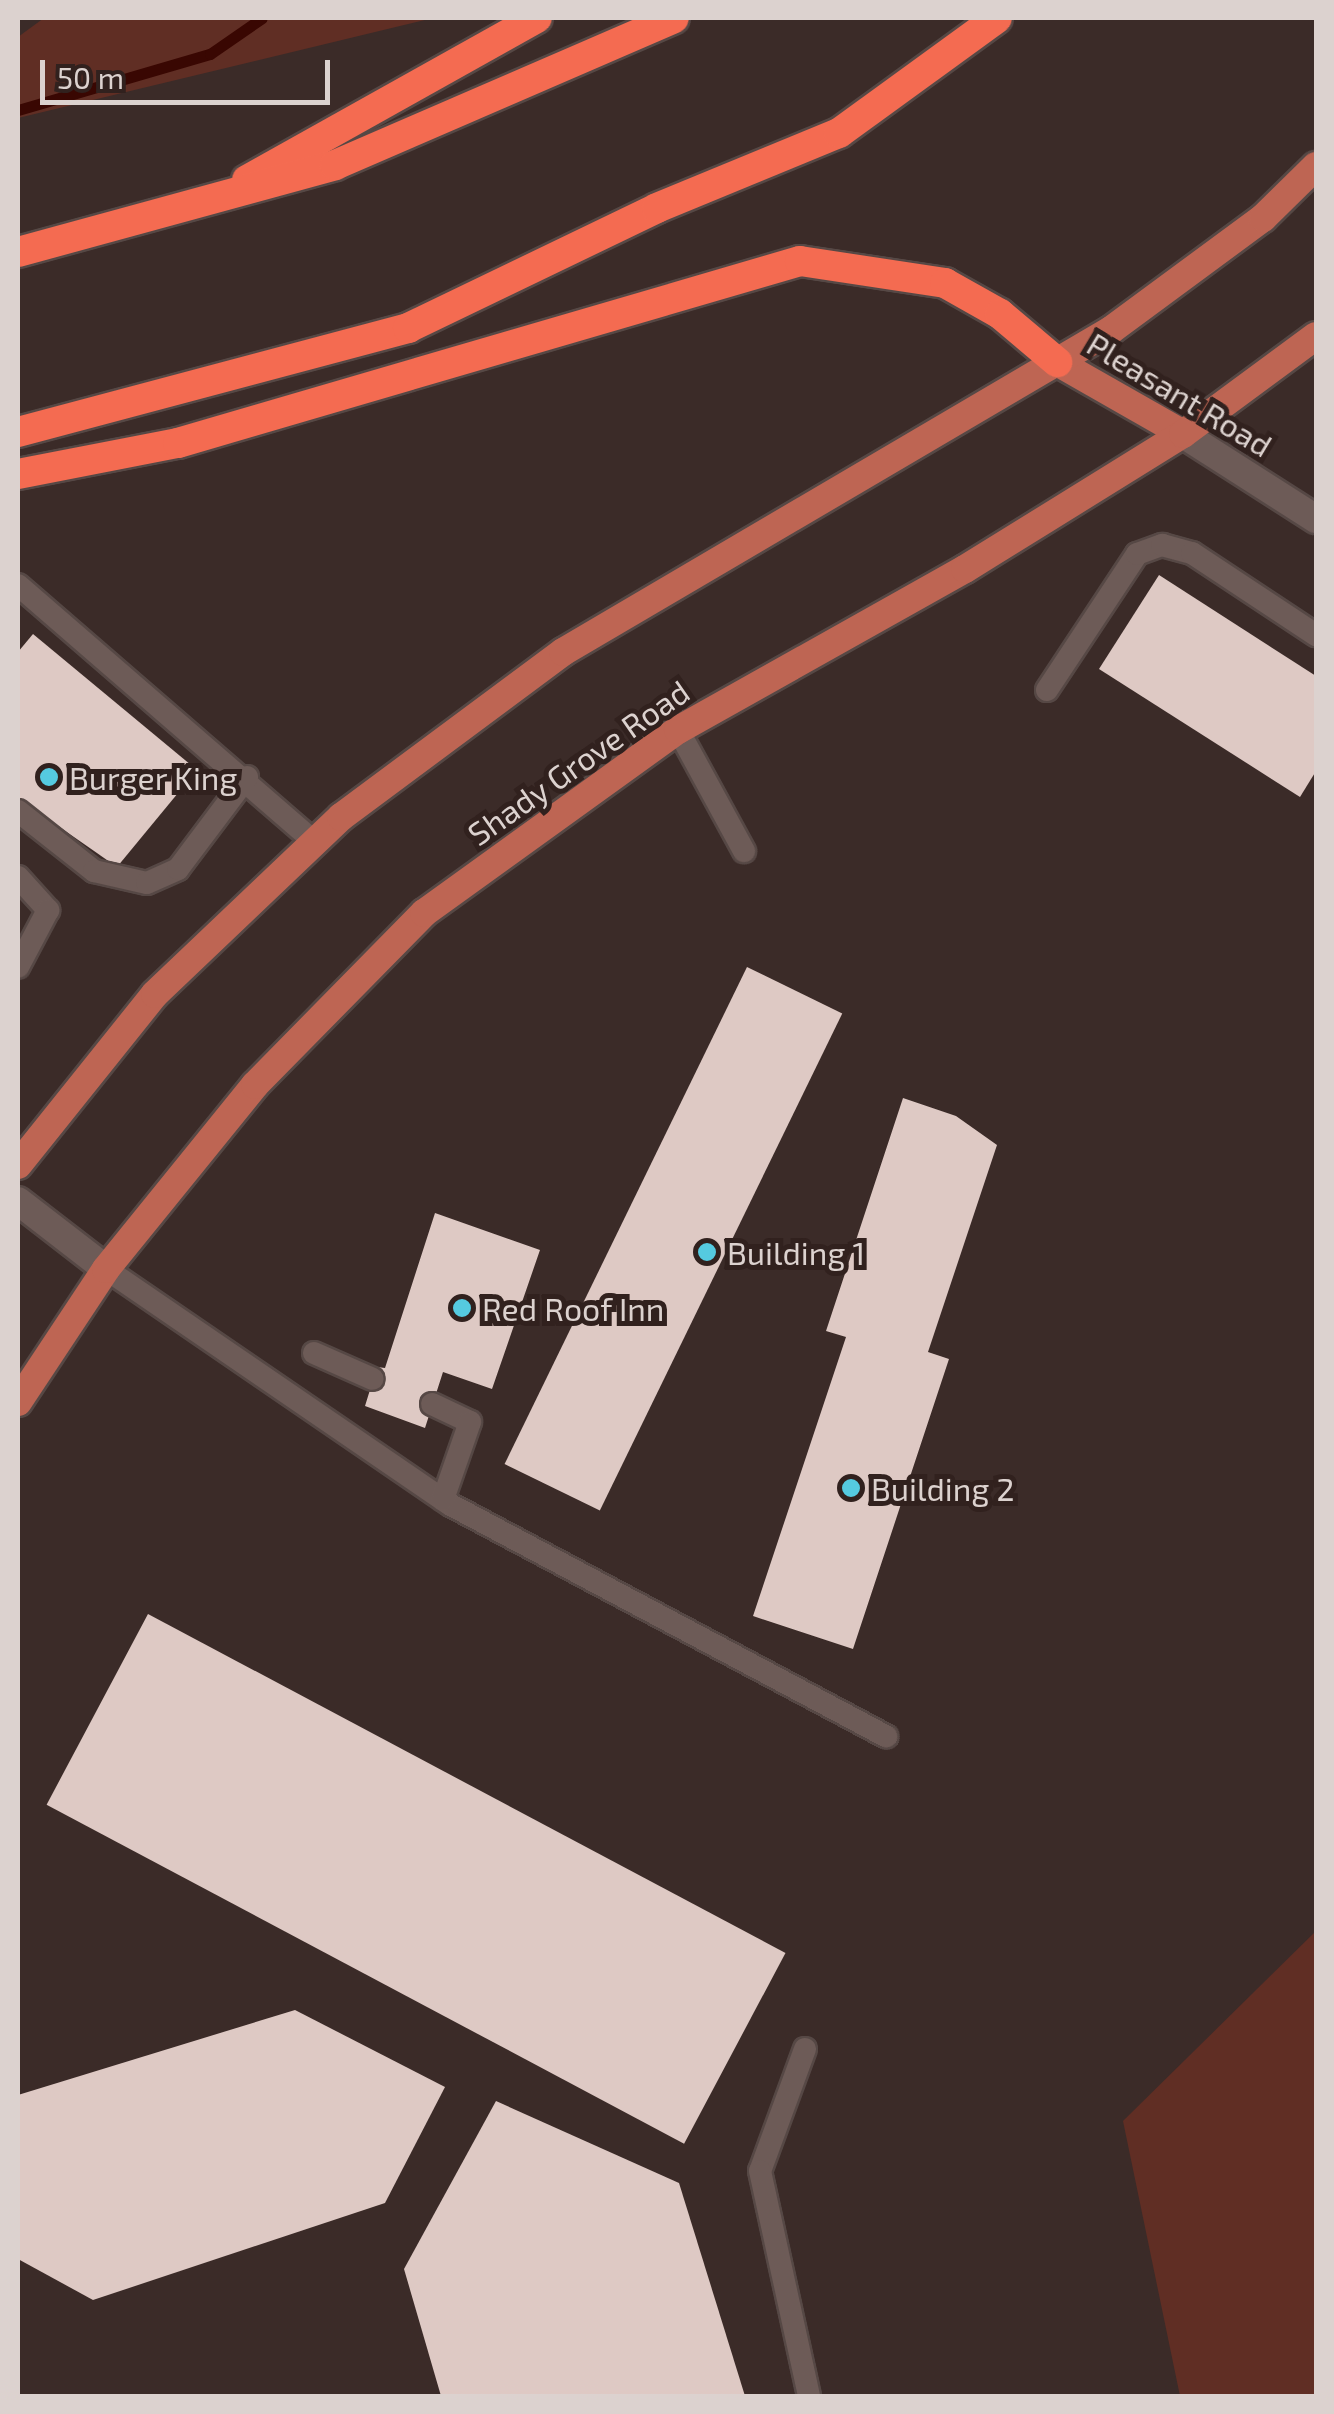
<!DOCTYPE html>
<html>
<head>
<meta charset="utf-8">
<style>
  body { margin:0 }
  #map { position:relative; width:1334px; height:2414px; overflow:hidden; background:#3b2b28; font-family:"Exo 2",sans-serif }
  div>[style] { position:absolute }
  [style*='--x'] { left:calc(var(--x)*1px); top:calc(var(--y)*1px); width:calc(var(--w)*1px); rotate:calc(var(--a)*1deg) }
  .green>* { inset:0; background:#602e24 }
  .stream>* { height:11px; margin:-5.5px; padding:0 5.5px; transform-origin:5.5px; border-radius:5.5px; background:#390702 }
  .building>* { inset:0; background:#dec9c4; transform-origin:0 0 }
  .roads { filter:drop-shadow(2px 0 #564845) drop-shadow(-2px 0 #564845) drop-shadow(0 2px #564845) drop-shadow(0 -2px #564845) }
  .service>* { height:22px; margin:-11px; padding:0 11px; transform-origin:11px; border-radius:11px; background:#6d5b57 }
  .minor>* { height:28px; margin:-14px; padding:0 14px; transform-origin:14px; border-radius:14px; background:#6d5b57 }
  .primary>* { height:28px; margin:-14px; padding:0 14px; transform-origin:14px; border-radius:14px; background:#be6553 }
  .motorway>* { height:30px; margin:-15px; padding:0 15px; transform-origin:15px; border-radius:15px; background:#f46b51 }
  .dots>* { width:28px; height:28px; translate:-50% -50%; box-sizing:border-box; border:5px solid #31211e; border-radius:50% }
  span { translate:-50% -50%; white-space:nowrap; text-align:center; line-height:1.15; -webkit-text-stroke:10px #31211e; paint-order:stroke }
  .street-label { font-size:32px; color:#dcd2cf }
  .poi-label { font-size:32px; color:#dcd2cf }
  .left { translate:0 -50%; text-align:left }
  .frame { position:absolute; inset:0; border:20px solid #dcd2cf; pointer-events:none }
  .scale { position:absolute; left:40px; top:60px; width:290px; height:45px; box-sizing:border-box; border:5px solid #dcd2cf; border-top:0; padding-left:12px; font-size:30px; line-height:35px; white-space:nowrap; color:#dcd2cf; -webkit-text-stroke:8px #31211e; paint-order:stroke }
</style>
</head>
<body>
<div id="map">
  <div class="green">
    <i style="clip-path:polygon(44px 18px,433px 18px,18px 118px,18px 37px)"></i>
    <i style="clip-path:polygon(1316px 1931px,1316px 2396px,1180px 2396px,1123px 2121px)"></i>
  </div>
  <div class="stream">
    <i style="--x:18;--y:110;--w:200;--a:-16.3"></i>
    <i style="--x:210;--y:54;--w:63;--a:-34.7"></i>
  </div>
  <div class="building">
    <i style="clip-path:polygon(1159px 575px,1316px 676px,1316px 771px,1300px 797px,1099px 669px)"></i>
    <i style="clip-path:polygon(33px 634px,197px 770px,117px 867px,18px 798px,18px 652px)"></i>
    <i style="left:747px;top:967px;width:106px;height:553px;rotate:26deg"></i>
    <i style="clip-path:polygon(903px 1098px,956px 1116px,997px 1145px,928px 1352px,949px 1359px,853px 1649px,753px 1616px,846px 1337px,826px 1331px)"></i>
    <i style="clip-path:polygon(435px 1213px,540px 1250px,492px 1389px,443px 1372px,425px 1428px,365px 1406px,377px 1367px,385px 1368px)"></i>
    <i style="left:148px;top:1614px;width:722px;height:216px;rotate:28deg"></i>
    <i style="clip-path:polygon(295px 2010px,445px 2087px,385px 2203px,93px 2300px,18px 2259px,18px 2095px)"></i>
    <i style="clip-path:polygon(496px 2101px,679px 2183px,745px 2396px,441px 2396px,404px 2269px)"></i>
  </div>
  <div class="roads">
    <div class="service">
      <i style="--x:18;--y:585;--w:389;--a:40.9"></i>
      <i style="--x:1047;--y:690;--w:163;--a:-56.5"></i>
      <i style="--x:1137;--y:554;--w:27;--a:-20"></i>
      <i style="--x:1162;--y:545;--w:31;--a:15"></i>
      <i style="--x:1192;--y:553;--w:149;--a:33.5"></i>
      <i style="--x:678;--y:730;--w:138;--a:61.4"></i>
      <i style="--x:18;--y:811;--w:97;--a:38.3"></i>
      <i style="--x:94;--y:871;--w:54;--a:12.8"></i>
      <i style="--x:147;--y:883;--w:34;--a:-24"></i>
      <i style="--x:178;--y:869;--w:115;--a:-53.1"></i>
      <i style="--x:18;--y:877;--w:45;--a:47.7"></i>
      <i style="--x:48;--y:910;--w:64;--a:117.8"></i>
      <i style="--x:106;--y:1269;--w:418;--a:34.4"></i>
      <i style="--x:451;--y:1505;--w:493;--a:28"></i>
      <i style="--x:314;--y:1353;--w:64;--a:23.8"></i>
      <i style="--x:432;--y:1404;--w:42;--a:25.3"></i>
      <i style="--x:470;--y:1422;--w:82;--a:109.3"></i>
      <i style="--x:805;--y:2049;--w:130;--a:110.2"></i>
      <i style="--x:760;--y:2171;--w:230;--a:77.7"></i>
    </div>
    <div class="minor">
      <i style="--x:1183;--y:434;--w:158;--a:32.6"></i>
      <i style="--x:18;--y:1201;--w:111;--a:37.7"></i>
    </div>
    <div class="primary">
      <i style="--x:1057;--y:362;--w:145;--a:29.7"></i>
      <i style="--x:18;--y:1165;--w:219;--a:-51.3"></i>
      <i style="--x:155;--y:994;--w:257;--a:-43.6"></i>
      <i style="--x:341;--y:817;--w:277;--a:-36.6"></i>
      <i style="--x:563;--y:652;--w:636;--a:-30.44"></i>
      <i style="--x:1111;--y:330;--w:189;--a:-36.4"></i>
      <i style="--x:1263;--y:218;--w:74;--a:-44.5"></i>
      <i style="--x:18;--y:1402;--w:159;--a:-56.5"></i>
      <i style="--x:106;--y:1269;--w:237;--a:-51"></i>
      <i style="--x:255;--y:1085;--w:241;--a:-45.5"></i>
      <i style="--x:424;--y:913;--w:313;--a:-35.8"></i>
      <i style="--x:678;--y:730;--w:329;--a:-29.3"></i>
      <i style="--x:965;--y:569;--w:256;--a:-31.8"></i>
      <i style="--x:1183;--y:434;--w:165;--a:-36.4"></i>
    </div>
    <div class="motorway">
      <i style="--x:247;--y:180;--w:332;--a:-29.2"></i>
      <i style="--x:18;--y:252;--w:329;--a:-15.3"></i>
      <i style="--x:335;--y:165;--w:369;--a:-23.4"></i>
      <i style="--x:18;--y:432;--w:404;--a:-14.9"></i>
      <i style="--x:408;--y:328;--w:276;--a:-25.7"></i>
      <i style="--x:657;--y:208;--w:197;--a:-22.4"></i>
      <i style="--x:839;--y:133;--w:195;--a:-36"></i>
      <i style="--x:18;--y:474;--w:163;--a:-11"></i>
      <i style="--x:178;--y:443;--w:648;--a:-16.31"></i>
      <i style="--x:800;--y:261;--w:147;--a:8.6"></i>
      <i style="--x:945;--y:283;--w:63;--a:29.4"></i>
      <i style="--x:1000;--y:314;--w:75;--a:40.1"></i>
    </div>
  </div>
  <div class="dots">
    <i style="left:49px;top:777px;background:#55cae0"></i>
    <i style="left:707px;top:1252px;background:#55cae0"></i>
    <i style="left:462px;top:1308px;background:#55cae0"></i>
    <i style="left:851px;top:1488px;background:#55cae0"></i>
  </div>
  <div class="street-label">
    <span style="left:1180px;top:394px;rotate:31deg">Pleasant Road</span>
    <span style="left:578px;top:762px;rotate:-35deg">Shady Grove Road</span>
  </div>
  <div class="poi-label">
    <span class="left" style="left:69px;top:777px">Burger King</span>
    <span class="left" style="left:727px;top:1252px">Building 1</span>
    <span class="left" style="left:482px;top:1308px">Red Roof Inn</span>
    <span class="left" style="left:871px;top:1488px">Building 2</span>
  </div>
  <div class="frame"></div>
  <div class="scale">50 m</div>
</div>
</body>
</html>
